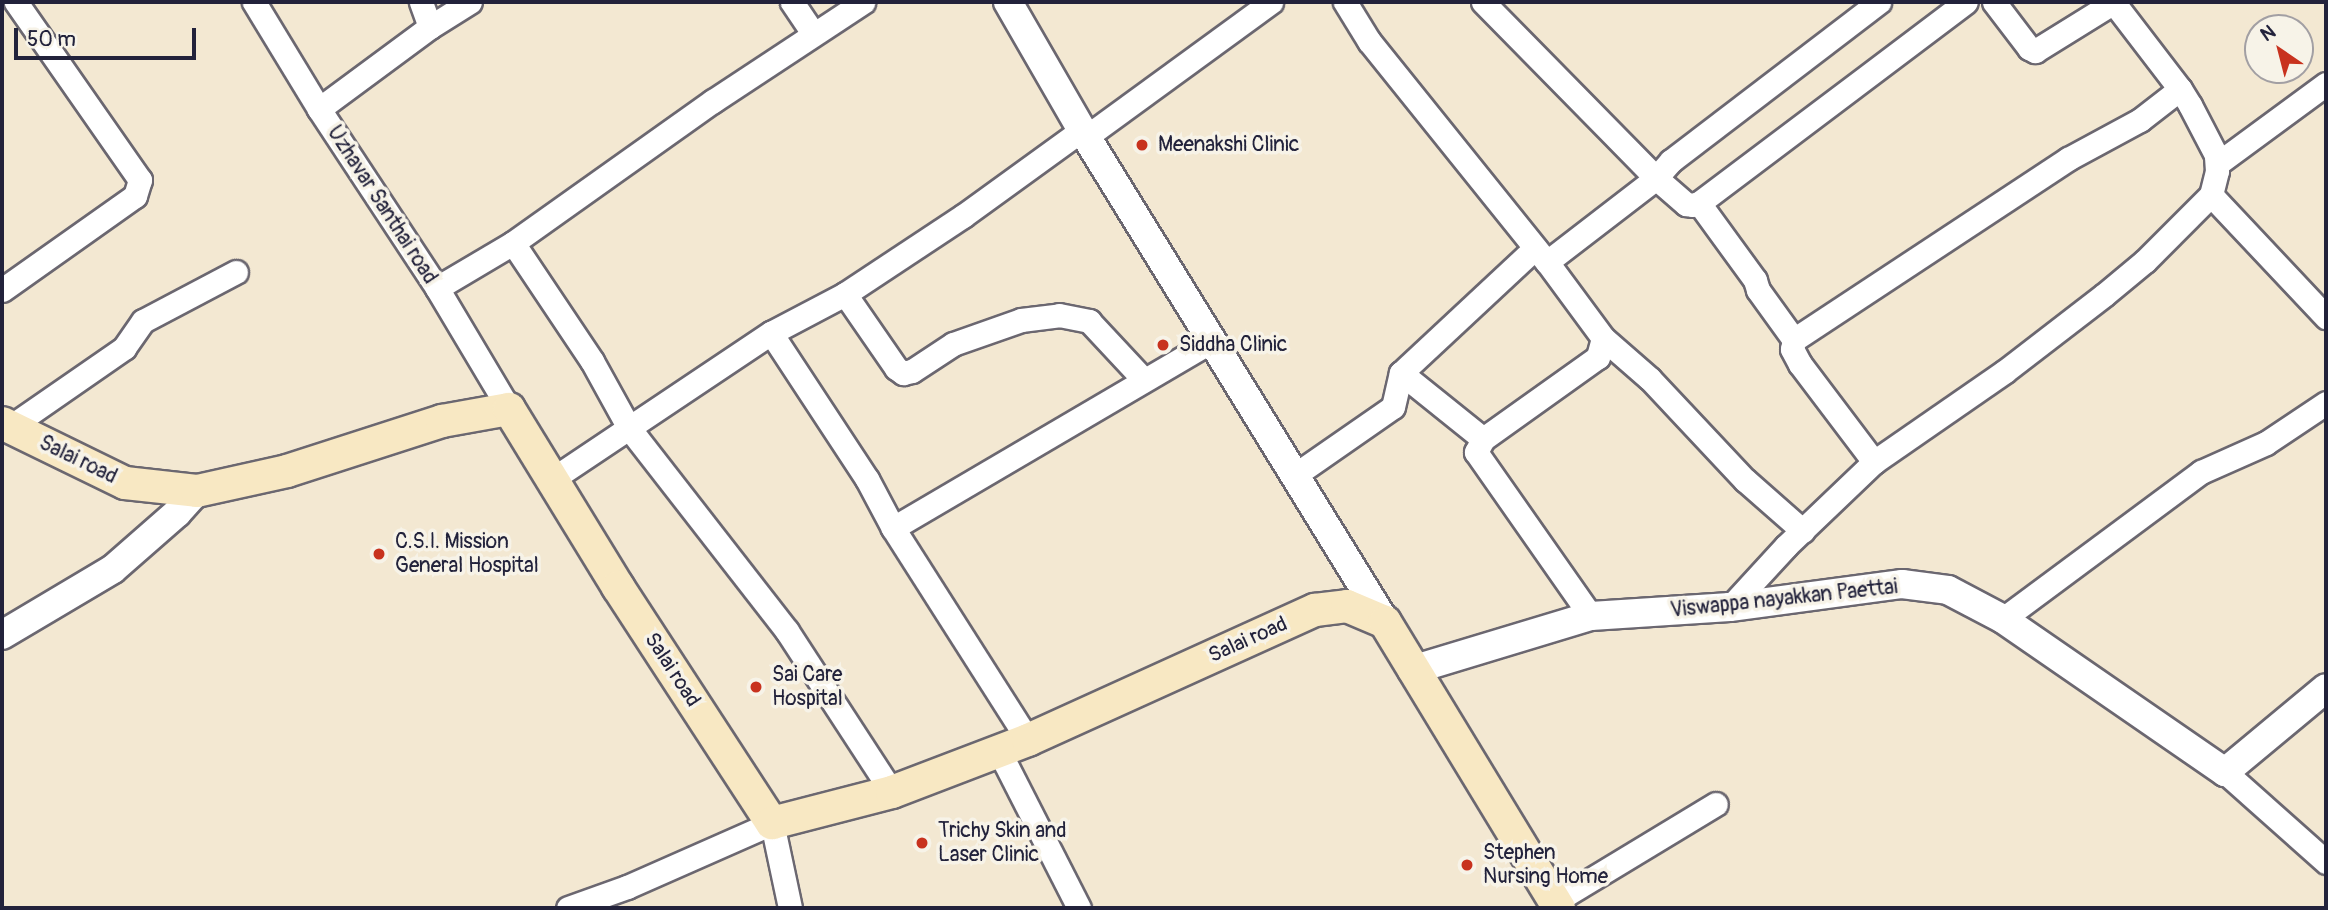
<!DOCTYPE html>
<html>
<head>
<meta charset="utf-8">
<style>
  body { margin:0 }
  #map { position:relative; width:2328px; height:910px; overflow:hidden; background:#f3e8d2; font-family:Pangolin,sans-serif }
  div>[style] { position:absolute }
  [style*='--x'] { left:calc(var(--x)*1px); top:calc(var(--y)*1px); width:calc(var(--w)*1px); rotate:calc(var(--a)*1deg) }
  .roads { filter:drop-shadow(2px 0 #6b6770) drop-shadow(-2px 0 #6b6770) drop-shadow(0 2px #6b6770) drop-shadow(0 -2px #6b6770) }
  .minor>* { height:23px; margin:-11.5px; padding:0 11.5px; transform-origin:11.5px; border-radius:11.5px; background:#fff }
  .tertiary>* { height:28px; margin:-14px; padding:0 14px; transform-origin:14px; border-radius:14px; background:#fff }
  .secondary>* { height:32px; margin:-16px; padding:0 16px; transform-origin:16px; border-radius:16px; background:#f8e8c3 }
  .dots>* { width:19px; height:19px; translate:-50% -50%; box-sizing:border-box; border:4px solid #f7f3e8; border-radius:50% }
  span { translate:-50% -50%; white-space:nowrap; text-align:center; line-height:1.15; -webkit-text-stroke:7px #f7f3e8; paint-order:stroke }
  .poi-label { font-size:21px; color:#22223b }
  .left { translate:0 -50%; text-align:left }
  .street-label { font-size:21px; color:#22223b }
  .frame { position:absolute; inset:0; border:4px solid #22223b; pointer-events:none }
  .north { position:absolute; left:2244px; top:14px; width:70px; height:70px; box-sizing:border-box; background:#f7f3e8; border:2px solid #a29fa3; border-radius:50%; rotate:325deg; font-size:19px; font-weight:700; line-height:28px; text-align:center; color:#22223b }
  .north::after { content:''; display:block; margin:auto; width:24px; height:32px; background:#c8321e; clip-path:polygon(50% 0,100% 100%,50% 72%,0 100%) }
  .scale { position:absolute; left:14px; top:28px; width:182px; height:32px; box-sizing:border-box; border:4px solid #22223b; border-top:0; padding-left:9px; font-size:21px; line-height:24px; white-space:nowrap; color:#22223b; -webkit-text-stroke:5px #f7f3e8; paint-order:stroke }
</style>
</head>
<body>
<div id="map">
  <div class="roads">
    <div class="minor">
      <i style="--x:254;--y:2;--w:125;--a:58.7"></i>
      <i style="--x:319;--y:109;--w:214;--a:56.6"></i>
      <i style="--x:437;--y:288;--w:141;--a:59.2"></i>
      <i style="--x:792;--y:2;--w:37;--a:56"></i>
      <i style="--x:1345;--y:2;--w:46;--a:58.4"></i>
      <i style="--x:1369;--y:41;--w:284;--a:51.2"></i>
      <i style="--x:1547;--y:262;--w:94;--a:53.6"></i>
      <i style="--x:1603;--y:338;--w:20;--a:105"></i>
      <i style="--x:1598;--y:357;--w:141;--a:144.5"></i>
      <i style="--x:1483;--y:439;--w:15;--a:118"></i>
      <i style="--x:1476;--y:452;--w:200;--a:55"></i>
      <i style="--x:1483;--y:2;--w:247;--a:45.5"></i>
      <i style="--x:1656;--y:178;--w:40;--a:41"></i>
      <i style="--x:1686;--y:204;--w:6;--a:9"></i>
      <i style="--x:1692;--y:205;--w:7;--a:-16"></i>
      <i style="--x:1699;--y:203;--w:334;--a:-37"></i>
      <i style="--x:1994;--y:2;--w:58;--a:52.7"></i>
      <i style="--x:2029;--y:48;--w:7;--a:27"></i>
      <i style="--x:2035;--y:51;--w:93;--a:-31.8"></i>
      <i style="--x:2114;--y:3;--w:108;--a:52.5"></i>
      <i style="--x:430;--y:27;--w:47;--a:-32"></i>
      <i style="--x:319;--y:109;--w:138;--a:-36.5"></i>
      <i style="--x:430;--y:27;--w:27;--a:-110"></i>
      <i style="--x:1086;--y:137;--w:229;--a:-36.1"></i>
      <i style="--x:2217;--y:164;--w:135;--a:-36.3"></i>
      <i style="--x:2211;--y:195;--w:168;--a:46.7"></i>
      <i style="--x:1699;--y:203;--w:95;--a:54"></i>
      <i style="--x:1755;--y:280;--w:10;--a:73"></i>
      <i style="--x:1758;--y:290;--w:62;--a:54.2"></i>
      <i style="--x:1794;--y:340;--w:9;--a:103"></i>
      <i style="--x:1792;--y:349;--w:17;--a:62"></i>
      <i style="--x:1800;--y:364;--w:123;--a:52.9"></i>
      <i style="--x:513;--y:243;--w:142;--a:56.2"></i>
      <i style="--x:592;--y:361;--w:77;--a:61.1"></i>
      <i style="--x:629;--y:428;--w:257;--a:52.1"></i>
      <i style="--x:787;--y:631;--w:192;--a:56.9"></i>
      <i style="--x:1547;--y:262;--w:138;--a:-37.6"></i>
      <i style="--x:1656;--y:178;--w:23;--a:-49"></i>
      <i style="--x:1671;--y:161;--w:262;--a:-37.4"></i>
      <i style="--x:437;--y:288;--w:88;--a:-30.6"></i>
      <i style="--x:513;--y:243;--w:245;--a:-35.4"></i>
      <i style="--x:713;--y:101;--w:180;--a:-33.4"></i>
      <i style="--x:2;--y:290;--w:163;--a:-35.3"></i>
      <i style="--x:135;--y:196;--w:17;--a:-73"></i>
      <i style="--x:140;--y:180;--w:217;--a:-124.9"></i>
      <i style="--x:845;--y:294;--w:90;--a:55.4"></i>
      <i style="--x:896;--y:368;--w:9;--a:36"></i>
      <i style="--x:903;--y:373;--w:9;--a:-13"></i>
      <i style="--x:912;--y:371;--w:49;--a:-33.4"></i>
      <i style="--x:953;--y:344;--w:72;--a:-19.4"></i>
      <i style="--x:1021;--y:320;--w:38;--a:-7"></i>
      <i style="--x:1059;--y:315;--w:31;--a:11"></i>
      <i style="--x:1089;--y:321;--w:79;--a:47"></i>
      <i style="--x:771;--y:333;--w:175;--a:56.7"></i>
      <i style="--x:867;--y:479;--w:55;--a:62"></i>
      <i style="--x:893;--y:528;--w:251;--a:57.5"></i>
      <i style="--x:1603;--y:338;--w:62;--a:41.1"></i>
      <i style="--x:1650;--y:379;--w:139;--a:46.8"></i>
      <i style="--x:1745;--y:480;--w:77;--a:41.3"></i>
      <i style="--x:1401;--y:373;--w:105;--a:38.8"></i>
      <i style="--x:10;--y:427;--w:139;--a:-34.7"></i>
      <i style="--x:124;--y:348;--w:33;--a:-55"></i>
      <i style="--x:143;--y:321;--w:105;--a:-27.8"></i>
      <i style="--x:1295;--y:475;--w:119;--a:-34.8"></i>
      <i style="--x:1393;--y:407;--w:35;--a:-77"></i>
      <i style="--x:1401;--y:373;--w:183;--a:-43"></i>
      <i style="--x:551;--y:480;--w:265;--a:-33.8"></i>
      <i style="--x:771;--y:333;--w:84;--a:-27.8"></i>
      <i style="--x:845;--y:294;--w:141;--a:-33.5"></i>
      <i style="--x:963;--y:216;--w:147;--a:-35.9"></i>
      <i style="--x:893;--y:528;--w:370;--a:-30.4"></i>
      <i style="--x:1730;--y:607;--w:83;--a:-47.4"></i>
      <i style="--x:1786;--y:546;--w:122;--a:-43.7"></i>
      <i style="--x:1874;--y:462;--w:158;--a:-34.7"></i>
      <i style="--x:2004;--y:372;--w:126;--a:-37.6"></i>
      <i style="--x:2104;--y:295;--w:53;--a:-39.7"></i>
      <i style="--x:2145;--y:261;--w:93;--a:-45"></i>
      <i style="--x:2211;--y:195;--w:25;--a:-76"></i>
      <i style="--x:2217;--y:171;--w:16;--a:-94"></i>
      <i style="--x:2216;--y:155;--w:56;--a:-117.5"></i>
      <i style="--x:2190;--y:105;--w:19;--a:-122"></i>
      <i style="--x:2180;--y:89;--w:51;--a:142.2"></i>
      <i style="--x:2140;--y:120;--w:82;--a:151.6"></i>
      <i style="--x:2068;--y:159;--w:328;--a:146.6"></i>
      <i style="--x:2003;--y:619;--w:247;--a:-36.6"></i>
      <i style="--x:2201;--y:472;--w:71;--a:-24"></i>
      <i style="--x:2266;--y:443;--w:72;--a:-33.7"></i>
      <i style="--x:999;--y:751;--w:176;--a:63"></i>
      <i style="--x:2225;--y:772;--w:135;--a:41.7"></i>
      <i style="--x:1554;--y:902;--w:189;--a:-31.2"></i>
      <i style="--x:568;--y:908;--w:63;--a:-19.6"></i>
      <i style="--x:627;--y:887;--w:158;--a:-23.8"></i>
      <i style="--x:772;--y:823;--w:87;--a:78"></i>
    </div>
    <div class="tertiary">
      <i style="--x:1008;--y:2;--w:148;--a:60"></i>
      <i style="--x:1082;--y:130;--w:578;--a:58.37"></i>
      <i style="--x:2;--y:635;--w:129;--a:-30.7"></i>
      <i style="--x:113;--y:569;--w:85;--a:-41.2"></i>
      <i style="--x:177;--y:513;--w:30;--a:-48"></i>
      <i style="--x:1412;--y:670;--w:187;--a:-16.8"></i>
      <i style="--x:1591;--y:616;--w:139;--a:-3.7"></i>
      <i style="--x:1730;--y:607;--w:174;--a:-7.6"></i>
      <i style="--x:1902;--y:584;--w:46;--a:7.4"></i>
      <i style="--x:1948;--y:590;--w:62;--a:27.8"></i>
      <i style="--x:2003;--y:619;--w:270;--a:34.6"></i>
      <i style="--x:2225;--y:772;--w:131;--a:-39.7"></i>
    </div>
    <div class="secondary">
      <i style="--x:2;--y:423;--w:137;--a:26"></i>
      <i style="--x:125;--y:483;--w:72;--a:6.3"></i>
      <i style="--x:197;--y:491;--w:92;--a:-12.5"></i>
      <i style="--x:287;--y:471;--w:163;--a:-17.9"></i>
      <i style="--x:442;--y:421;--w:68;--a:-10.2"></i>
      <i style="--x:509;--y:409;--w:209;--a:58.5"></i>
      <i style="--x:618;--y:587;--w:282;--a:56.9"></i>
      <i style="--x:772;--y:823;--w:124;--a:-14.5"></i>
      <i style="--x:892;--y:792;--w:146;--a:-20.9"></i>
      <i style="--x:1028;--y:740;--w:315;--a:-24.4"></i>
      <i style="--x:1315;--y:610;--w:32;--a:-7"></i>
      <i style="--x:1347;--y:606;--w:41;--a:22.8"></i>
      <i style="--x:1385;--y:622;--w:335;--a:58.7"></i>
    </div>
  </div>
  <div class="dots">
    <i style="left:1142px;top:145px;background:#c8321e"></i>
    <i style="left:1163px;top:345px;background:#c8321e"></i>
    <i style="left:379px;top:554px;background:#c8321e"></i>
    <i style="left:756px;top:687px;background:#c8321e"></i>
    <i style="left:922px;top:843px;background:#c8321e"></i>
    <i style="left:1467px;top:865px;background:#c8321e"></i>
  </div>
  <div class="poi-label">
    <span class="left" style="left:1158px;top:145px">Meenakshi Clinic</span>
    <span class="left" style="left:1179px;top:345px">Siddha Clinic</span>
    <span class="left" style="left:395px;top:554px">C.S.I. Mission<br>General Hospital</span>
    <span class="left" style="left:772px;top:687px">Sai Care<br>Hospital</span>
    <span class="left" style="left:938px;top:843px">Trichy Skin and<br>Laser Clinic</span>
    <span class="left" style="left:1483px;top:865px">Stephen<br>Nursing Home</span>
  </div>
  <div class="street-label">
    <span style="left:382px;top:205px;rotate:57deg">Uzhavar Santhai road</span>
    <span style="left:78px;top:460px;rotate:26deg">Salai road</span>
    <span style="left:1784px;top:599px;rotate:-6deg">Viswappa nayakkan Paettai</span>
    <span style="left:1248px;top:640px;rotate:-24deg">Salai road</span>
    <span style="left:672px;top:670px;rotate:57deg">Salai road</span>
  </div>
  <div class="frame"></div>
  <div class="north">N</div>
  <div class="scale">50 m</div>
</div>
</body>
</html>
